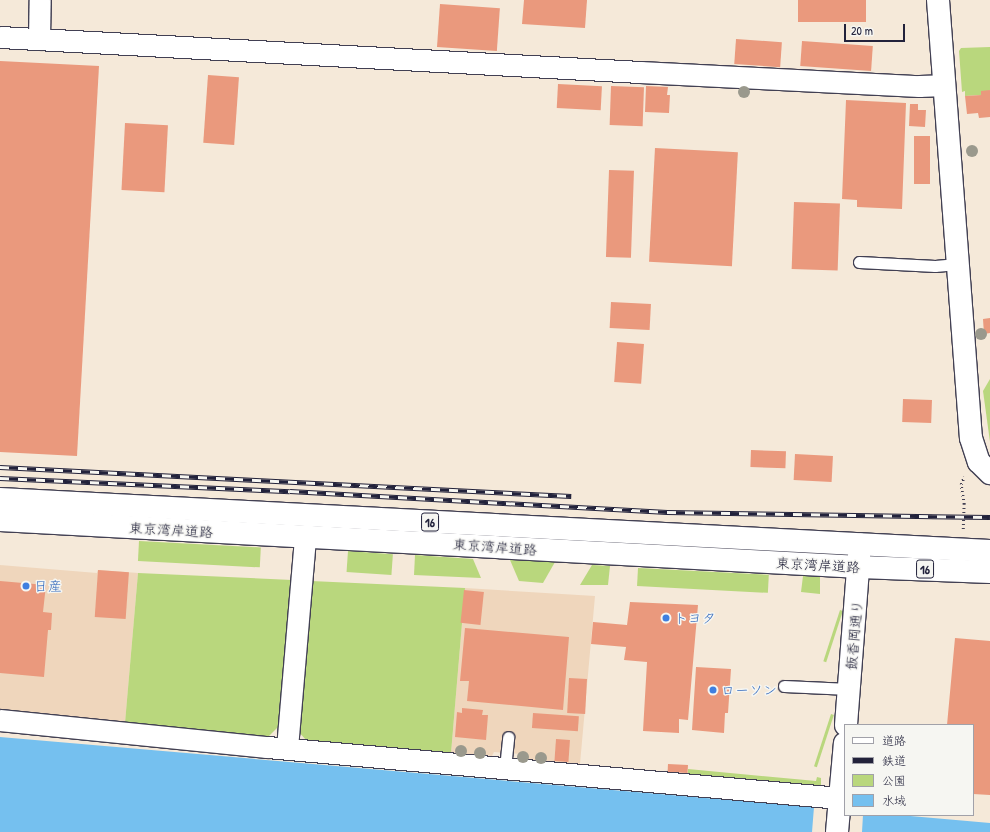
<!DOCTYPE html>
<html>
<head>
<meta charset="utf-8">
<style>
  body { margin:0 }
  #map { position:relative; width:990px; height:832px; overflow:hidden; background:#f5e9d9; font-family:"Patrick Hand","Klee One",sans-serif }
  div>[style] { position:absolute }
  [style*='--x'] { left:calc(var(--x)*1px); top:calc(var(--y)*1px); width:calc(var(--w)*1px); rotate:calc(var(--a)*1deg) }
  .built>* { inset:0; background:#efd6bc }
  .green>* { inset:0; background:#b9d77d; transform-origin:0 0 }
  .water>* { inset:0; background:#75c0ef }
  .pier>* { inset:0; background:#f5e9d9 }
  .building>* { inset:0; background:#ea997d; transform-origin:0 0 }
  .path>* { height:2.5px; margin-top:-1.25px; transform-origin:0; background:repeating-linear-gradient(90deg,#424053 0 1px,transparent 0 4px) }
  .roads { filter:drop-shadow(1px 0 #424053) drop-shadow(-1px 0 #424053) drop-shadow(0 1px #424053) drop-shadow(0 -1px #424053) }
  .service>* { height:11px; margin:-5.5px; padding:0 5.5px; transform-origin:5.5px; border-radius:5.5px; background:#fff }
  .minor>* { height:21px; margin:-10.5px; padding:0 10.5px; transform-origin:10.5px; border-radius:10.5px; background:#fff }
  .tertiary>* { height:22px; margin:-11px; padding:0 11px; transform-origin:11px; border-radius:11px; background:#fff }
  .trunk>* { height:22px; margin:-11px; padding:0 11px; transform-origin:11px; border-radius:11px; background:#fff }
  .rail>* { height:4.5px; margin-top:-2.25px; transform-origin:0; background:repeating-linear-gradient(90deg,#f6f6f2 0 9px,#22223b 0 18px); box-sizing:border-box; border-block:1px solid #22223b }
  .trees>* { width:12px; height:12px; margin:-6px; border-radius:50%; background:#9a998d }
  .dots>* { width:11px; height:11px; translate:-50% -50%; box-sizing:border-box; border:2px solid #f6f6f2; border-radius:50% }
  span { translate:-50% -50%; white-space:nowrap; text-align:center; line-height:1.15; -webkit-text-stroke:3px #f6f6f2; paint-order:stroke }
  .shield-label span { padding:1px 3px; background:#f6f6f2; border:1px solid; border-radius:3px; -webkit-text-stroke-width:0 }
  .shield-label { font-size:13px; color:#22223b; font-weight:700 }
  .street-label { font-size:14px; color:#22223b }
  .shop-label { font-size:14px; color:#366cbe }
  .left { translate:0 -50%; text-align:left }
  .legend { position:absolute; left:844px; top:724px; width:130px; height:92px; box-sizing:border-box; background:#f6f6f2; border:1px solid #a1a1a9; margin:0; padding:5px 7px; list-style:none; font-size:12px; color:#22223b }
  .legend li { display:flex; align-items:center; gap:8px; height:20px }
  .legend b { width:20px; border:1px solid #a1a1a9 }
  .scale { position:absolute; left:844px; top:24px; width:61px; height:18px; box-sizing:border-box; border:2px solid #22223b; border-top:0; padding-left:5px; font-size:12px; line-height:14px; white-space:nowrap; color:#22223b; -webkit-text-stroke:3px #f6f6f2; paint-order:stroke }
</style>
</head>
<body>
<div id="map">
  <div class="built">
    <i style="clip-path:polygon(0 565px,97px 573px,98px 570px,138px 573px,125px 723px,0 712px)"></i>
    <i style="clip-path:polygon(465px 588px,595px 596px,580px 764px,520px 759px,520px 754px,494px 752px,492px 756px,451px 753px)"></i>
  </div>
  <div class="green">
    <i style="clip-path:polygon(990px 47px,990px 90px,981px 95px,965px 96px,965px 91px,962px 92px,959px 51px,961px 48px)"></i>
    <i style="clip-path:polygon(990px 379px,990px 442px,983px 391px)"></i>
    <i style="left:139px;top:541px;width:122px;height:20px;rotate:3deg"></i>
    <i style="left:348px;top:551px;width:45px;height:21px;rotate:4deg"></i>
    <i style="clip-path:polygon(415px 555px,473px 559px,481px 578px,414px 575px)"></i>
    <i style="clip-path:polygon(510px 560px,555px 562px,543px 583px,519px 581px)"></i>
    <i style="clip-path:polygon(592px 565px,610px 566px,608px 585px,580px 585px)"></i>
    <i style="left:638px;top:568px;width:131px;height:18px;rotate:3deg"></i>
    <i style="clip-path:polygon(138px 573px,292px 580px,280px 725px,268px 737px,125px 723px)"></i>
    <i style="clip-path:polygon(803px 576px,820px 577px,820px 594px,801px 592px)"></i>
    <i style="clip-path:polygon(311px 581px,465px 588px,451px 753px,307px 741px,296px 729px)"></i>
    <i style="left:840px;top:610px;width:3px;height:54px;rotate:18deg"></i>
    <i style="left:831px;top:714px;width:3px;height:55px;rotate:18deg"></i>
    <i style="clip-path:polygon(688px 769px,816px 781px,817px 777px,821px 778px,821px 786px,688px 776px)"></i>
  </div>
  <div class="water">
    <i style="clip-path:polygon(0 737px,845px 810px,845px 815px,899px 815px,990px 823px,990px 832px,0 832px)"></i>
  </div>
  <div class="pier">
    <i style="clip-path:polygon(814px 807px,845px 809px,845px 815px,863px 815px,862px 832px,812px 832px)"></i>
  </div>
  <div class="building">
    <i style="clip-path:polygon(524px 0,587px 0,585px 28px,522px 24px)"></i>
    <i style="left:798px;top:0;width:68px;height:22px"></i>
    <i style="left:440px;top:4px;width:60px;height:43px;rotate:4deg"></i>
    <i style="left:736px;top:39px;width:46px;height:25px;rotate:4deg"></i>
    <i style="left:802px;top:41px;width:71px;height:25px;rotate:4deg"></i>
    <i style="clip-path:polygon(0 61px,99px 66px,77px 456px,0 452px)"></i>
    <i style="left:208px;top:75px;width:31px;height:68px;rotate:4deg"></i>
    <i style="left:558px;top:84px;width:44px;height:24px;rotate:3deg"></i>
    <i style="left:611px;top:86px;width:33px;height:39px;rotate:2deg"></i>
    <i style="clip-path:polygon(646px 86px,668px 87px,667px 95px,670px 95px,669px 113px,645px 112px)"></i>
    <i style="clip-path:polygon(990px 90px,990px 117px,979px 118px,978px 113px,967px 114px,965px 96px,981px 95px,981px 91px)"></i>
    <i style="clip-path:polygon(846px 100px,906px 103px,902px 209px,857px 207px,857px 200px,842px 199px)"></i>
    <i style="clip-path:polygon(910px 104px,918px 104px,918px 110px,926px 110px,925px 127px,909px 126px)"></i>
    <i style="left:125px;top:123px;width:43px;height:67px;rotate:3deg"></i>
    <i style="left:914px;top:136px;width:16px;height:48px"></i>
    <i style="left:655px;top:148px;width:83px;height:114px;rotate:3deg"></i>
    <i style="left:609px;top:170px;width:25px;height:87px;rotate:2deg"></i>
    <i style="left:794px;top:202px;width:46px;height:67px;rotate:2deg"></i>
    <i style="left:611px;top:302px;width:40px;height:26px;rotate:3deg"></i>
    <i style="clip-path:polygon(990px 318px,990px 333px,984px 334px,983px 319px)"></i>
    <i style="left:617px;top:342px;width:27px;height:40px;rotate:4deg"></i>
    <i style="left:903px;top:399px;width:29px;height:23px;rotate:2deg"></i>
    <i style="left:751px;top:450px;width:35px;height:17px;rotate:2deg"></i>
    <i style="left:795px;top:454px;width:38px;height:26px;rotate:3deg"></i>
    <i style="left:98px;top:570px;width:31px;height:47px;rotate:4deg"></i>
    <i style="clip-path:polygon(0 581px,46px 585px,43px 612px,52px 613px,51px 630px,48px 630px,44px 677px,0 673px)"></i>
    <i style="left:464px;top:590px;width:20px;height:33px;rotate:6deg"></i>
    <i style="clip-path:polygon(630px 602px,698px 605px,688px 720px,679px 719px,679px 733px,643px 731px,647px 662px,624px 660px,626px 647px,591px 644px,593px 622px,627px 625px)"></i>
    <i style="clip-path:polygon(465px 628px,569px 637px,563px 710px,467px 701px,469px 681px,460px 681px)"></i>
    <i style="clip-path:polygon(955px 638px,990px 641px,990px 795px,973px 794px,973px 725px,947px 725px)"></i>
    <i style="clip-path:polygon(696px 667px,731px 669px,728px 713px,725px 713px,724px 733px,692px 730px)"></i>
    <i style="left:569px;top:678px;width:18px;height:35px;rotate:3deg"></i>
    <i style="clip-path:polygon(462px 708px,483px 710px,482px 715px,488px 715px,486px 740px,455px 737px,457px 712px,462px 713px)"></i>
    <i style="left:533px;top:713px;width:46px;height:15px;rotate:4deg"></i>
    <i style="left:556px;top:739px;width:14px;height:22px;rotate:4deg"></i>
    <i style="left:668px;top:764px;width:20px;height:8px;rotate:3deg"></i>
  </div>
  <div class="path">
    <i style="--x:963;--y:529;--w:25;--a:-88"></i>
    <i style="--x:964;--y:504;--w:20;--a:-99"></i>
    <i style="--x:961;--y:484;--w:8;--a:-67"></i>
  </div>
  <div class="roads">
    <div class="service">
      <i style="--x:859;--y:262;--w:76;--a:3"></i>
      <i style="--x:935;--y:266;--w:22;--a:-5"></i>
      <i style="--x:784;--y:686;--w:65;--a:2.6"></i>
      <i style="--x:505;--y:768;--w:31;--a:-84"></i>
    </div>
    <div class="minor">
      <i style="--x:0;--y:37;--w:641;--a:3.13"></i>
      <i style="--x:640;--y:72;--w:279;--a:2.9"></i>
      <i style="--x:919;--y:86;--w:25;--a:-2"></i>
      <i style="--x:39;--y:39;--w:39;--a:-89"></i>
      <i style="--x:0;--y:720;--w:268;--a:5.8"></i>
      <i style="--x:267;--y:747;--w:575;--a:5.09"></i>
      <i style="--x:287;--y:748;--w:211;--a:-85.1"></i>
    </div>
    <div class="tertiary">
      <i style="--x:938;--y:0;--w:439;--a:85.7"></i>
      <i style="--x:971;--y:438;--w:25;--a:72"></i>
      <i style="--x:979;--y:462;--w:16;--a:45"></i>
      <i style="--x:846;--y:725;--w:181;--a:-85.6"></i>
      <i style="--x:837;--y:832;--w:89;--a:-84.9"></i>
    </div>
    <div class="trunk">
      <i style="--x:0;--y:499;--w:991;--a:3.01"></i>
      <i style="--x:0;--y:520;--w:861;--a:3.13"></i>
      <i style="--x:860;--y:567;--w:130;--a:2.2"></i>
    </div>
  </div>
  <div class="rail">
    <i style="--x:0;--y:467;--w:572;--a:2.91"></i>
    <i style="--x:0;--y:478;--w:290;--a:2.6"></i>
    <i style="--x:290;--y:491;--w:378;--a:3.2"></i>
    <i style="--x:667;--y:512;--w:323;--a:0.9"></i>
  </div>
  <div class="trees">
    <i style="left:744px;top:92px"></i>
    <i style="left:972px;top:151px"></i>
    <i style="left:981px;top:334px"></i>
    <i style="left:461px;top:751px"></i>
    <i style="left:480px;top:753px"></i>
    <i style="left:523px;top:757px"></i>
    <i style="left:541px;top:758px"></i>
  </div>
  <div class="dots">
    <i style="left:26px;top:586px;background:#3f7fe0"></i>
    <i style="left:666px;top:618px;background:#3f7fe0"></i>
    <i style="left:713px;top:690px;background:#3f7fe0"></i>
  </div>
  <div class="shield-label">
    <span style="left:430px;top:522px">16</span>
    <span style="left:925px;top:569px">16</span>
  </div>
  <div class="street-label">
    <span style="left:171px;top:530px;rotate:3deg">東京湾岸道路</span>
    <span style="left:495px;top:547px;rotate:4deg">東京湾岸道路</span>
    <span style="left:818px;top:565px;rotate:3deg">東京湾岸道路</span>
    <span style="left:854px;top:635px;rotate:-85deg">飯香岡通り</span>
  </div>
  <div class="shop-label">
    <span class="left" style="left:34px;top:586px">日産</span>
    <span class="left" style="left:674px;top:618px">トヨタ</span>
    <span class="left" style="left:721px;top:690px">ローソン</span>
  </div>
  <ul class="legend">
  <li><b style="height:5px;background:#fff"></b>道路</li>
  <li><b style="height:5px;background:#22223b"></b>鉄道</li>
  <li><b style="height:11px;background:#b9d77d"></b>公園</li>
  <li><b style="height:11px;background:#75c0ef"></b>水域</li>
  </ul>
  <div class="scale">20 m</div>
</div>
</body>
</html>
